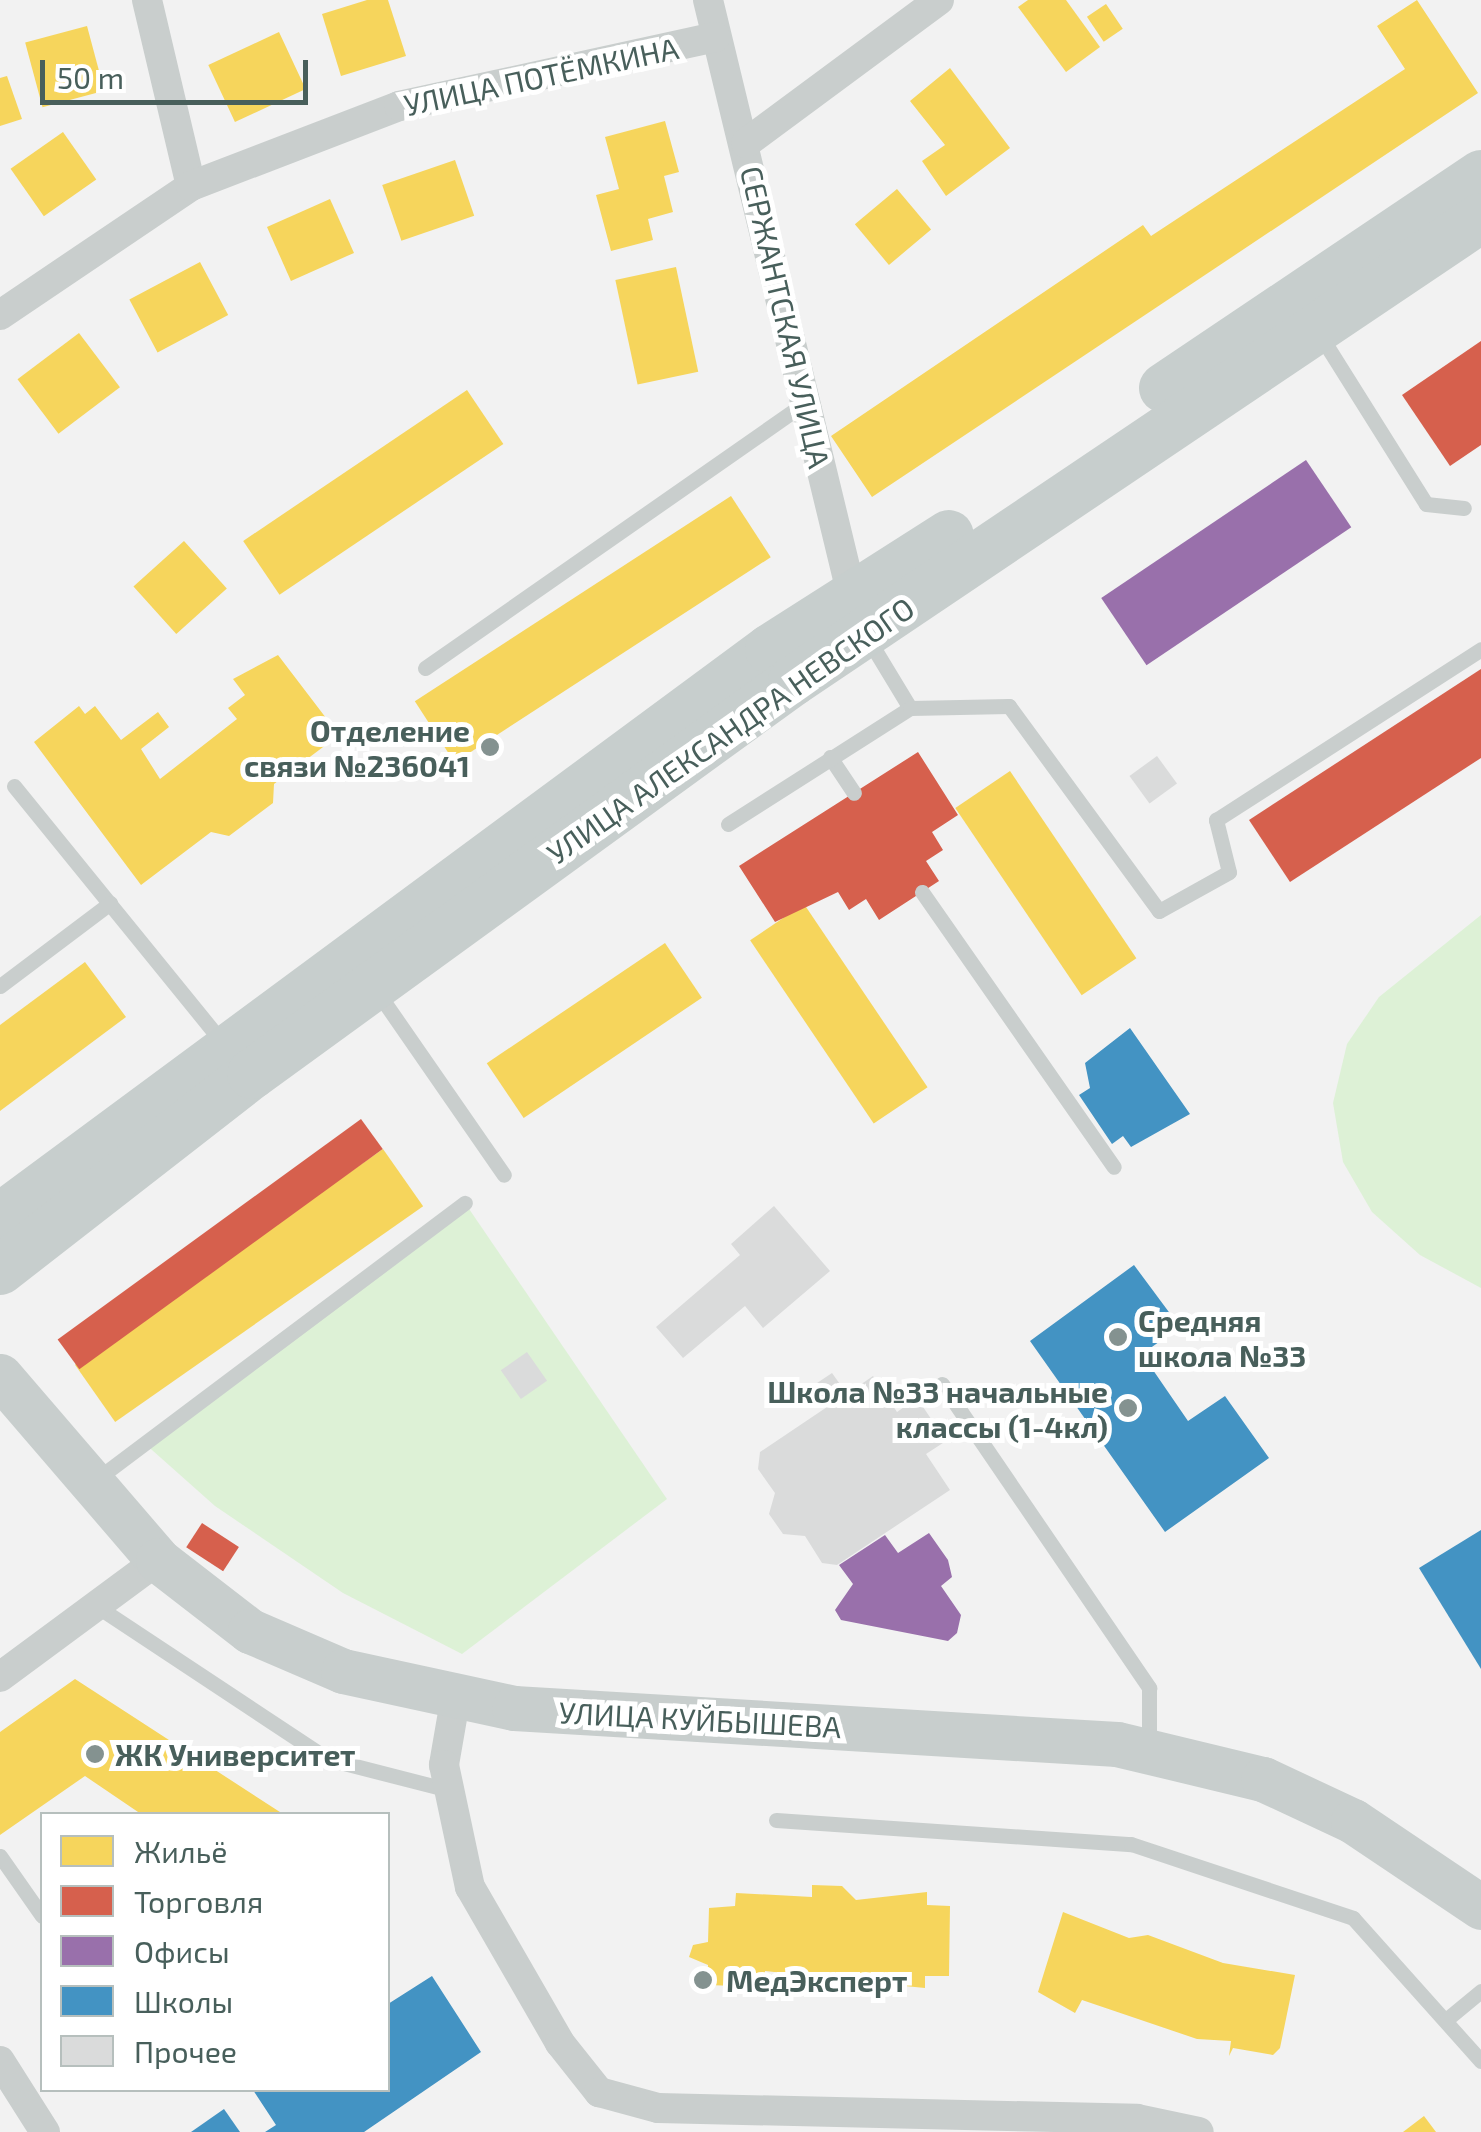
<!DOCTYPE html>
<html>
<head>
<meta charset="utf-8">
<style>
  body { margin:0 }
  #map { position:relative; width:1481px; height:2132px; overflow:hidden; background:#f2f2f2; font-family:"Exo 2",sans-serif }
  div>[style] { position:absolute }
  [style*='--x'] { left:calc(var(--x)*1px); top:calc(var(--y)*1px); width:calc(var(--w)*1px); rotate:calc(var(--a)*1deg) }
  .green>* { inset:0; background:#ddf1d6 }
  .homes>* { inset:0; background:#f6d55c; transform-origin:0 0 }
  .shops>* { inset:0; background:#d6604d; transform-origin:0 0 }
  .offices>* { inset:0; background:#9970ab; transform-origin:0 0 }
  .schools>* { inset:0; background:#4393c3 }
  .building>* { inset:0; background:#dadbdb; transform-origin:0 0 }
  .service>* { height:15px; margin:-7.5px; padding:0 7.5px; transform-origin:7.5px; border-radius:7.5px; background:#c9cecd }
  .minor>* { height:30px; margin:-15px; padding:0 15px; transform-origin:15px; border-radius:15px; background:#c9cecd }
  .secondary>* { height:45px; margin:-22.5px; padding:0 22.5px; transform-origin:22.5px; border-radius:22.5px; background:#c8cecd }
  .primary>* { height:50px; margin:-25px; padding:0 25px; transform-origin:25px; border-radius:25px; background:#c7cecd }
  .dots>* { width:28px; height:28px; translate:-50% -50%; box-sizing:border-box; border:5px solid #fff; border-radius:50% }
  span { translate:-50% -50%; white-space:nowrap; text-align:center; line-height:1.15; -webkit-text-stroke:10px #fff; paint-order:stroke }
  .street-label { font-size:30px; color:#485f5b }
  .poi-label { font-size:30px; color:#485f5b; font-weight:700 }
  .right { translate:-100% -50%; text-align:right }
  .left { translate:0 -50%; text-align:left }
  .legend { position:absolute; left:40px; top:1812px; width:350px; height:280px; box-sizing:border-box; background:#fff; border:2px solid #b6bfbd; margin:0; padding:12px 18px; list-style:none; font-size:30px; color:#485f5b }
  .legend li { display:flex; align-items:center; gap:20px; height:50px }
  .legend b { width:50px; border:2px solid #b6bfbd }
  .scale { position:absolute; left:40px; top:60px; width:268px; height:45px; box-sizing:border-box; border:5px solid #485f5b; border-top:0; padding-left:12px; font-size:30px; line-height:35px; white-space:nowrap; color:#485f5b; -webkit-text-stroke:8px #fff; paint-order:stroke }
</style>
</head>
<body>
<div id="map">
  <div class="green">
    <i style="clip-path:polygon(1481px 915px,1481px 1288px,1420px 1255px,1372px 1212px,1343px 1162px,1333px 1103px,1347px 1044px,1379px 997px)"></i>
    <i style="clip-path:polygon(465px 1203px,667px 1499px,462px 1654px,343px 1593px,215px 1506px,143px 1442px)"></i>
  </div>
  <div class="homes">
    <i style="clip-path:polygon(367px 0,388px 0,406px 56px,341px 76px,322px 14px)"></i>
    <i style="clip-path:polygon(1028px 0,1066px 0,1100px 47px,1066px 72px,1018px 7px)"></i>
    <i style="clip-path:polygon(1417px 0,1478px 93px,872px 497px,831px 436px,1143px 225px,1151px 236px,1405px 69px,1377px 26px)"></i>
    <i style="left:1106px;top:4px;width:30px;height:23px;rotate:56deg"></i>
    <i style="left:87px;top:26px;width:67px;height:64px;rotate:75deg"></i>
    <i style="left:279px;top:32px;width:63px;height:78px;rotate:65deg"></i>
    <i style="clip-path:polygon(950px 68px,1010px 148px,946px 196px,922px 161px,945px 145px,910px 101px)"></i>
    <i style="clip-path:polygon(7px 76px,22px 119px,0 126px,0 78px)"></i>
    <i style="clip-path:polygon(665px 121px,679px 172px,664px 176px,673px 212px,648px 219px,653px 240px,611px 251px,596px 195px,619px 189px,605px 137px)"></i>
    <i style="left:63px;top:132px;width:58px;height:64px;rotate:55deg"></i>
    <i style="left:455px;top:160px;width:59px;height:77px;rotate:71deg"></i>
    <i style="left:897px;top:189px;width:53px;height:55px;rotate:50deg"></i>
    <i style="left:330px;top:199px;width:59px;height:69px;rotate:66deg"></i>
    <i style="left:200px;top:262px;width:60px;height:80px;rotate:62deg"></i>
    <i style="left:676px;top:267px;width:107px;height:62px;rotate:78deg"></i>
    <i style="left:79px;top:333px;width:68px;height:77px;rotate:53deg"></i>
    <i style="left:467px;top:390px;width:65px;height:270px;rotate:56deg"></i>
    <i style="left:731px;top:496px;width:73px;height:377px;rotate:57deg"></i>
    <i style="left:184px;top:541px;width:64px;height:68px;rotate:48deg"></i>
    <i style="clip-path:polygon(278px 655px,339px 735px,274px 784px,273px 803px,229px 836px,211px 832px,141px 885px,34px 742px,79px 706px,85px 714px,95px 706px,121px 740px,158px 712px,169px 727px,141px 749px,160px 779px,237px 719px,228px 708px,245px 695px,233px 679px)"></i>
    <i style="left:1010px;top:771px;width:226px;height:66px;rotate:56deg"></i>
    <i style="left:804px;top:904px;width:221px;height:65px;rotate:56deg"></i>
    <i style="left:665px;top:943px;width:66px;height:215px;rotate:56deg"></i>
    <i style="clip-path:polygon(85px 962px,126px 1017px,0 1111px,0 1025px)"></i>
    <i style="left:383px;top:1149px;width:70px;height:376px;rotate:55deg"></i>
    <i style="clip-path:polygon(75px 1679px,283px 1814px,141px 1814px,85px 1776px,0 1835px,0 1732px)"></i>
    <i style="clip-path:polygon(812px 1885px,842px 1886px,856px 1900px,927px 1892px,927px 1905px,950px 1906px,949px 1976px,925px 1976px,925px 1988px,854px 1981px,811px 1987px,811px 1976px,765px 1971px,765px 1979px,737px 1978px,737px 1986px,707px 1985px,708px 1965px,689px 1957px,693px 1945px,708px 1942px,709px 1908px,735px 1906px,736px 1893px,812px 1897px)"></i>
    <i style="clip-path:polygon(1063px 1912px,1129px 1938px,1148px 1935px,1223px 1963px,1295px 1975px,1280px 2048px,1273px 2055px,1233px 2048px,1229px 2056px,1231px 2041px,1197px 2039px,1082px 2000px,1075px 2013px,1038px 1992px)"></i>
    <i style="clip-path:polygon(1424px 2116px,1436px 2132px,1403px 2132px)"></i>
  </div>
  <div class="shops">
    <i style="clip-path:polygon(1481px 341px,1481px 445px,1450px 466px,1402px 395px)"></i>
    <i style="clip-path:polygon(1481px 669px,1481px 758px,1290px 882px,1249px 820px)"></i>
    <i style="clip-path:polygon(918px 752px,958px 815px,932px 832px,943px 850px,926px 861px,939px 881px,879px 920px,866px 899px,849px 910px,838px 892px,775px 922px,739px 866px)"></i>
    <i style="left:361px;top:1119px;width:37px;height:375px;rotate:54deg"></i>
    <i style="left:202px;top:1523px;width:44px;height:29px;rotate:33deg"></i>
  </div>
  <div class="offices">
    <i style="left:1306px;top:460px;width:81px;height:247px;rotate:56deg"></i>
    <i style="clip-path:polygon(929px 1533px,948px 1560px,952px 1577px,941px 1586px,961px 1615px,957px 1633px,948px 1641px,841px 1620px,835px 1610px,853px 1584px,839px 1565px,885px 1535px,898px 1553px)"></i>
  </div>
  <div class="schools">
    <i style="clip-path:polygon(1130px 1028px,1190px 1114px,1131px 1147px,1123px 1136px,1112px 1144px,1079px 1095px,1090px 1088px,1085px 1063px)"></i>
    <i style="clip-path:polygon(1134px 1265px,1180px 1327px,1142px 1354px,1188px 1421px,1225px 1396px,1269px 1458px,1165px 1532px,1030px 1341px)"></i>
    <i style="clip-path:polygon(1481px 1530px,1481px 1669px,1419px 1568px)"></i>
    <i style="clip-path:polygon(432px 1976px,481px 2052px,364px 2132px,265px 2132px,276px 2125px,253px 2090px,388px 2090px,388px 2004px)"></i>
    <i style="clip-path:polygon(224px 2109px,240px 2132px,191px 2132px)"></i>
  </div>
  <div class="building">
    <i style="left:1157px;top:756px;width:34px;height:34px;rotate:54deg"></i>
    <i style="clip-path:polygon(774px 1206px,830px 1271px,763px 1328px,745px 1306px,683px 1358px,656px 1327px,740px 1255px,731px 1244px)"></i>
    <i style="left:527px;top:1352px;width:35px;height:32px;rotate:55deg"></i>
    <i style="clip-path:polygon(832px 1373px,847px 1394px,873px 1376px,897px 1412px,917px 1398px,946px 1441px,926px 1454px,950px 1490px,837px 1565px,822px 1563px,805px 1536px,783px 1534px,769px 1514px,775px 1493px,758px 1469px,760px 1452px,830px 1405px,817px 1383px)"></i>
  </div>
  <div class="service">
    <i style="--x:1320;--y:335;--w:199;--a:57.9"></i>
    <i style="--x:1426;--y:504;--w:38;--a:6"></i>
    <i style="--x:867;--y:637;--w:83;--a:58.8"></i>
    <i style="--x:425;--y:668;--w:465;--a:-34.9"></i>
    <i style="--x:830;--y:757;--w:43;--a:56.3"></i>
    <i style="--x:14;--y:786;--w:333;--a:50.9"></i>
    <i style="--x:728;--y:824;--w:216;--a:-32.5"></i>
    <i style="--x:910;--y:708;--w:99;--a:-1.2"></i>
    <i style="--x:1009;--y:706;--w:254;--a:53.8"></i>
    <i style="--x:1159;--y:911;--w:80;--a:-29.1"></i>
    <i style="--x:1229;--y:872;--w:54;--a:-104"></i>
    <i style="--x:1216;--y:820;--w:315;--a:-32.8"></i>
    <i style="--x:922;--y:892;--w:335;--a:55.1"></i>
    <i style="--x:0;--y:986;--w:138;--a:-37"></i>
    <i style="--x:378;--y:993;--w:221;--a:55.3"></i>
    <i style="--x:942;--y:1384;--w:368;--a:55.7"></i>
    <i style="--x:1149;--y:1688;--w:59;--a:90"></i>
    <i style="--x:93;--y:1482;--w:465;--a:-36.9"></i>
    <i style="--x:95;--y:1605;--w:279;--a:33.5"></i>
    <i style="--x:328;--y:1759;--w:125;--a:14.4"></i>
    <i style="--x:776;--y:1820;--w:356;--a:3.9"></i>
    <i style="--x:1131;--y:1844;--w:234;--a:18.4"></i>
    <i style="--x:1353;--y:1918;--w:192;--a:48.2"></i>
    <i style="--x:0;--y:1856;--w:73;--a:55"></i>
    <i style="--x:1447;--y:2019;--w:44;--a:-39.5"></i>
  </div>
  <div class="minor">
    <i style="--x:147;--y:0;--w:191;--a:76.7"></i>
    <i style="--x:708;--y:0;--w:630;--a:76.41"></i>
    <i style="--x:746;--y:143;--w:240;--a:-36.5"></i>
    <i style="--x:0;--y:315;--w:230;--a:-34"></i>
    <i style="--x:191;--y:186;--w:223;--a:-21"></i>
    <i style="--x:399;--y:106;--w:324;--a:-12.3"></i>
    <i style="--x:0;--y:1677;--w:197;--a:-36.5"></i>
    <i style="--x:455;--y:1701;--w:65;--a:99.8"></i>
    <i style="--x:444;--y:1765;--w:125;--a:78"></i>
    <i style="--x:470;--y:1887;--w:180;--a:60"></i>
    <i style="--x:560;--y:2043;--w:63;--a:51.5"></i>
    <i style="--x:599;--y:2092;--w:61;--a:15.2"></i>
    <i style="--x:658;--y:2108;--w:479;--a:1.3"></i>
    <i style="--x:1137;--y:2119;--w:63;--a:11.8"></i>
    <i style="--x:0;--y:2061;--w:84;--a:57.6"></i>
  </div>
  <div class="secondary">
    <i style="--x:0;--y:1376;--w:243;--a:49.3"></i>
    <i style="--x:158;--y:1560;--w:116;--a:37.7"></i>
    <i style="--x:250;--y:1631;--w:101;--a:23.3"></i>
    <i style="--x:343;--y:1671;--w:175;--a:12.2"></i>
    <i style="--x:514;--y:1708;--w:604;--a:3.42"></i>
    <i style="--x:1117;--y:1744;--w:150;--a:13.5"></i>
    <i style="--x:1263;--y:1779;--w:99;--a:25"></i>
    <i style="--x:1353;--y:1821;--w:154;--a:33.9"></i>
  </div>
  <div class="primary">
    <i style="--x:1164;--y:388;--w:382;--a:-33.9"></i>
    <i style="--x:0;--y:1218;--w:957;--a:-36.46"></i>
    <i style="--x:770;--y:649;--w:212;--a:-32.5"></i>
    <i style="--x:0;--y:1270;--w:319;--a:-37.9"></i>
    <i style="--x:252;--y:1074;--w:669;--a:-36"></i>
    <i style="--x:793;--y:681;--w:829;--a:-33.94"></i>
  </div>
  <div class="dots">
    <i style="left:490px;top:747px;background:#849290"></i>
    <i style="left:1118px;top:1337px;background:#849290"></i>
    <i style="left:1128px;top:1408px;background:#849290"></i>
    <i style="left:95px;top:1754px;background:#849290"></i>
    <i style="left:703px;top:1980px;background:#849290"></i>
  </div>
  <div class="street-label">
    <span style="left:541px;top:76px;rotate:-12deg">УЛИЦА ПОТЁМКИНА</span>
    <span style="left:786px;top:317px;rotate:77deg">СЕРЖАНТСКАЯ УЛИЦА</span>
    <span style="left:730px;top:730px;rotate:-35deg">УЛИЦА АЛЕКСАНДРА НЕВСКОГО</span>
    <span style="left:700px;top:1719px;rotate:3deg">УЛИЦА КУЙБЫШЕВА</span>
  </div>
  <div class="poi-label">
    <span class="right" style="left:470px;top:747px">Отделение<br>связи №236041</span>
    <span class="left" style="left:1138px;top:1337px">Средняя<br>школа №33</span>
    <span class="right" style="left:1108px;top:1408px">Школа №33 начальные<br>классы (1-4кл)</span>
    <span class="left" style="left:115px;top:1754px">ЖК Университет</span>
    <span class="left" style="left:726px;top:1980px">МедЭксперт</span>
  </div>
  <ul class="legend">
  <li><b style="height:28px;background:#f6d55c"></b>Жильё</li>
  <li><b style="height:28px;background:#d6604d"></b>Торговля</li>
  <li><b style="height:28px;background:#9970ab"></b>Офисы</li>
  <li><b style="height:28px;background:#4393c3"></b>Школы</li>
  <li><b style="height:28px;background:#dadbdb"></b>Прочее</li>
  </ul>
  <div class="scale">50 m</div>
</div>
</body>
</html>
